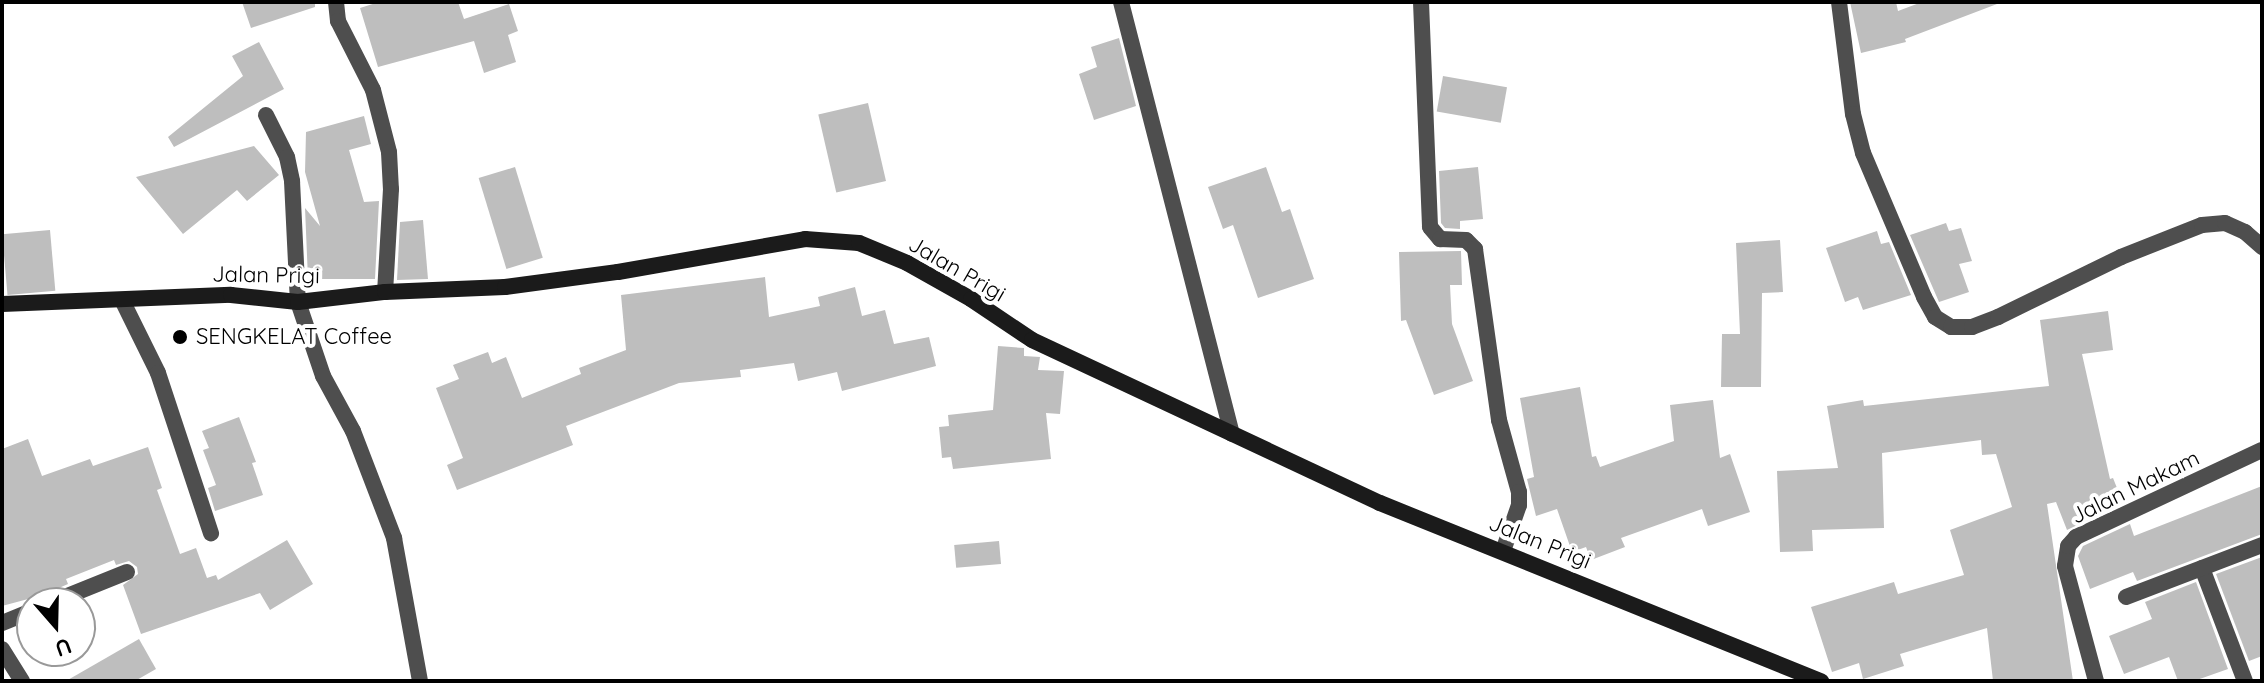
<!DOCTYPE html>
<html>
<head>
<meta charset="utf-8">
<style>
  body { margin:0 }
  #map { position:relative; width:2264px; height:683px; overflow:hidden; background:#fff; font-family:Quicksand,sans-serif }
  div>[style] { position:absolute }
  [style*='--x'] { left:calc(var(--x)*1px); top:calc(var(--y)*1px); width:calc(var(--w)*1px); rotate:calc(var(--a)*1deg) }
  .building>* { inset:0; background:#bebebe; transform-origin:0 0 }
  .street>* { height:16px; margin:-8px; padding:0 8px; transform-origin:8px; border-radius:8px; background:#4e4e4e }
  .secondary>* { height:16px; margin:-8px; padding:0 8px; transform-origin:8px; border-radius:8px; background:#1b1b1b }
  .dots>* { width:22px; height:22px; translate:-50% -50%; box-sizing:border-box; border:4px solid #fff; border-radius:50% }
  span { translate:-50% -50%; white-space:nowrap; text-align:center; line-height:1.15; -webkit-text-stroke:8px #fff; paint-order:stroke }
  .street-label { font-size:22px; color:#000 }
  .poi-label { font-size:22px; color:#000 }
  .left { translate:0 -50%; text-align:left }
  .frame { position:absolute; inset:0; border:4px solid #000; pointer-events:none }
  .north { position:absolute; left:16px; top:587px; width:80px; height:80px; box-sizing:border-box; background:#fff; border:2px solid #999; border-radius:50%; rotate:160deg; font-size:22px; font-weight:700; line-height:32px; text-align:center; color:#000 }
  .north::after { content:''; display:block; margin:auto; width:28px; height:36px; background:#000; clip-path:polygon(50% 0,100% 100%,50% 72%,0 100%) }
</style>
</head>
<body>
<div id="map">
  <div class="building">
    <i style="clip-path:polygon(242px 2px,315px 2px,315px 7px,251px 28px)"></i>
    <i style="clip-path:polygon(379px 2px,458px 2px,464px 19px,509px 4px,518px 31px,508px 35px,516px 62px,484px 73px,474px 41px,378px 67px,360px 8px)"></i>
    <i style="clip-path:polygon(1850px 2px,1896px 2px,1898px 11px,1922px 2px,1997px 4px,1905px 39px,1906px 42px,1861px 53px)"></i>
    <i style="clip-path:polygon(1119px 38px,1136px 106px,1094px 120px,1079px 74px,1097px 67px,1091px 47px)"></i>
    <i style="clip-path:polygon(259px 42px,284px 89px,174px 147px,168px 137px,243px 76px,232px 56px)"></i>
    <i style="left:1443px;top:76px;width:65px;height:36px;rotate:10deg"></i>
    <i style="left:868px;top:103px;width:80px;height:51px;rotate:77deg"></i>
    <i style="clip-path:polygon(364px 116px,371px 144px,349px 150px,364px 202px,379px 201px,375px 279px,308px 279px,305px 208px,320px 226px,305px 172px,306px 132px)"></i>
    <i style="clip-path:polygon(254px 146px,279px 175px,247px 201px,237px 190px,183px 234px,136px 177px)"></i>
    <i style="left:515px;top:167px;width:95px;height:38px;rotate:73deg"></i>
    <i style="clip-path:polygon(1266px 167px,1282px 212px,1290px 209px,1314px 279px,1258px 298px,1233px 225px,1223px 229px,1208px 187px)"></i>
    <i style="clip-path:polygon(1478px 167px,1483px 219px,1460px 221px,1460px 229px,1445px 228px,1441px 223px,1439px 171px)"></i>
    <i style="clip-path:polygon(423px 220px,428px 279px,397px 280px,400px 222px)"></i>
    <i style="clip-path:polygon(1946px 223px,1949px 231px,1961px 228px,1972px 261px,1959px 264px,1969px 292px,1939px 302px,1910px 235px)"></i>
    <i style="left:50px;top:230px;width:61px;height:48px;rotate:85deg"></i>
    <i style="clip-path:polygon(1877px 231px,1881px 244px,1889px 242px,1911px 295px,1863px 310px,1858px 297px,1845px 302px,1826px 248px)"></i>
    <i style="clip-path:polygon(1780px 240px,1783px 292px,1762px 293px,1761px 387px,1721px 387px,1722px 334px,1740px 334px,1736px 243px)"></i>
    <i style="clip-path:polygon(1461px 251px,1462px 285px,1450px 285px,1452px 324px,1473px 381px,1434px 395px,1406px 320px,1401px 321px,1399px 252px)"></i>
    <i style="clip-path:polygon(765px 277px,769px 317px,820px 306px,818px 297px,855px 287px,862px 316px,885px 310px,894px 344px,929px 337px,936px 366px,842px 391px,837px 372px,798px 381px,794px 363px,740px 370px,741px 377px,679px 383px,566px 426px,573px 445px,457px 490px,447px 465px,463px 458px,436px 388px,459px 379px,453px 365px,488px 352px,492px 363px,506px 357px,522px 398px,581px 374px,579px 368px,626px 350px,621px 295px)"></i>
    <i style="clip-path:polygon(2108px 311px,2113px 350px,2082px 354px,2110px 479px,2113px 478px,2123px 503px,2067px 530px,2056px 502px,2047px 504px,2073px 681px,1993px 681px,1987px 628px,1900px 654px,1904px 666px,1863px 679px,1859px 663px,1832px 672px,1811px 607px,1894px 582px,1898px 594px,1964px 575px,1950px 530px,2012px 507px,1996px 454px,1982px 455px,1981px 440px,1882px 453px,1884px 528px,1812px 530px,1813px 551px,1780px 552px,1777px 471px,1838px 468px,1827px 406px,1863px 400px,1864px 406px,2049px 386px,2040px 320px)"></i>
    <i style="clip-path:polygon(998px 346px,1024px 348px,1024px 356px,1040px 357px,1038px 370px,1064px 371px,1060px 414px,1046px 413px,1051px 459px,953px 469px,951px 457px,942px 458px,939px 427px,949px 426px,948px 415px,993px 410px)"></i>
    <i style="clip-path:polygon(1580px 387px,1592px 457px,1596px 456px,1600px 467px,1674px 441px,1670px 405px,1713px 400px,1720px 458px,1730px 454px,1750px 512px,1708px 526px,1702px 509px,1621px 538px,1625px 547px,1591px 560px,1586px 547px,1572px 552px,1557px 509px,1536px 516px,1527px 479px,1534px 477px,1520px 398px)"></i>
    <i style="clip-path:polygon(239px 417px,256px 462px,252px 463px,263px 495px,215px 511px,208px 488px,216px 485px,203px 450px,209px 448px,202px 431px)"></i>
    <i style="clip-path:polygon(28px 439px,42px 476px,90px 459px,93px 466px,148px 447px,162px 488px,157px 490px,180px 554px,196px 548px,207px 578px,216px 575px,218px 580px,287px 540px,313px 584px,270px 610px,260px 593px,141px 634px,123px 585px,138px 574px,137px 567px,129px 561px,116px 565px,114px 560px,66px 579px,68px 584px,43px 595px,2px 606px,2px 449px)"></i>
    <i style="clip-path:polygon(2262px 486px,2262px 534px,2137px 581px,2133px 572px,2090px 589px,2078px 556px,2083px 546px,2130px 524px,2134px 536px)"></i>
    <i style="left:999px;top:541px;width:23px;height:45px;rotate:85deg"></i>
    <i style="clip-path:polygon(2262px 557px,2262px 656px,2249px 661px,2216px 574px)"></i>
    <i style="clip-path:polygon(2196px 582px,2228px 669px,2194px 681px,2178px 681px,2169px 657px,2124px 674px,2109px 636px,2152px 619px,2145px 602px)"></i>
    <i style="clip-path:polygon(139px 639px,156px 669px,135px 681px,66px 681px)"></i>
  </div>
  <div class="street">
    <i style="--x:336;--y:2;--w:19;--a:84"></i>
    <i style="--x:338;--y:21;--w:77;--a:63.1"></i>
    <i style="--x:373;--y:90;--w:64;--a:75.5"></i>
    <i style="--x:389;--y:152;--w:37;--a:87"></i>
    <i style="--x:391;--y:189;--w:103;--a:93.3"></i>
    <i style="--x:1121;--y:2;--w:446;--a:75.6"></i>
    <i style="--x:1421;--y:2;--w:225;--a:87.7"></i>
    <i style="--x:1430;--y:227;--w:16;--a:50"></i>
    <i style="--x:1440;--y:239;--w:26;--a:2"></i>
    <i style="--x:1466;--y:240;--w:13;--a:45"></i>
    <i style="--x:1475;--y:249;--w:173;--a:82"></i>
    <i style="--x:1499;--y:420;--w:75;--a:74.5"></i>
    <i style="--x:1519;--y:492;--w:13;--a:90"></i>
    <i style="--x:1519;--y:505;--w:49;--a:109.2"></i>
    <i style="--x:1839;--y:2;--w:113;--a:82.9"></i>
    <i style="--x:1853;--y:114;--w:40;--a:75.6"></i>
    <i style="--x:1863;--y:153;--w:156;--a:67"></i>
    <i style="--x:1924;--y:297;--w:23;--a:61"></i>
    <i style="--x:1935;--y:317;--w:19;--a:32"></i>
    <i style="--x:1951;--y:327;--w:21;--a:0"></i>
    <i style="--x:1972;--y:327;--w:28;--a:-21"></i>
    <i style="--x:1998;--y:317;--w:137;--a:-26"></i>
    <i style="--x:2121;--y:257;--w:87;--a:-21.6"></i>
    <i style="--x:2202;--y:225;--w:23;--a:-5"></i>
    <i style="--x:2225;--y:223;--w:22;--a:24"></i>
    <i style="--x:2245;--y:232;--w:23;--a:41"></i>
    <i style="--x:266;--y:115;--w:47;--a:63.4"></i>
    <i style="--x:287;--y:157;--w:25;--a:78"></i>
    <i style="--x:292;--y:181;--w:121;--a:87.2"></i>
    <i style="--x:298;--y:302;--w:78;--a:71.3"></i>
    <i style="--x:323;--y:376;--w:63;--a:61.4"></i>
    <i style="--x:353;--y:431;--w:115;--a:69"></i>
    <i style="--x:394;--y:538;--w:145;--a:79.7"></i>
    <i style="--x:122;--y:300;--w:81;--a:63.7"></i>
    <i style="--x:158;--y:373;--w:169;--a:71.7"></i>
    <i style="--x:2202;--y:568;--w:121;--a:69.2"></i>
    <i style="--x:2126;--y:597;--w:146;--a:-20.9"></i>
    <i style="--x:50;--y:603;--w:83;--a:-21.9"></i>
    <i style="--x:2;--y:623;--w:32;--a:-22"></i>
    <i style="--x:2;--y:649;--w:38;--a:58"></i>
    <i style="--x:2096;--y:681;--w:119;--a:-105.1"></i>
    <i style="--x:2065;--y:566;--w:20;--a:-81"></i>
    <i style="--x:2068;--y:546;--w:12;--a:-48"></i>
    <i style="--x:2076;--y:537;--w:205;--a:-25.1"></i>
  </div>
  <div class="secondary">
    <i style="--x:2;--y:304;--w:229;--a:-2.3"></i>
    <i style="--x:231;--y:295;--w:67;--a:6"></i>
    <i style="--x:298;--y:302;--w:88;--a:-6.6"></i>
    <i style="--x:385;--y:292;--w:120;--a:-2.4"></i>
    <i style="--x:505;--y:287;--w:114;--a:-7.6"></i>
    <i style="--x:618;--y:272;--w:190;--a:-10"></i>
    <i style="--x:805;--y:239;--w:54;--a:4.2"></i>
    <i style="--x:859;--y:243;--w:52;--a:22.6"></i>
    <i style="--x:907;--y:263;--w:73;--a:29.4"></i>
    <i style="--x:971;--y:299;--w:73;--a:33.9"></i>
    <i style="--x:1032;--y:340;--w:384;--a:25.1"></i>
    <i style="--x:1380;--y:503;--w:476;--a:22"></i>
  </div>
  <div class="dots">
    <i style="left:180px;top:337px;background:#000"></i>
  </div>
  <div class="street-label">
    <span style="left:957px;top:269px;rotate:30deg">Jalan Prigi</span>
    <span style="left:266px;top:275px;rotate:1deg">Jalan Prigi</span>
    <span style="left:2135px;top:487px;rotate:-26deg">Jalan Makam</span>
    <span style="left:1540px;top:542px;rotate:22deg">Jalan Prigi</span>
  </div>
  <div class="poi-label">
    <span class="left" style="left:196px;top:337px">SENGKELAT Coffee</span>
  </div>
  <div class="frame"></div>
  <div class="north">U</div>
</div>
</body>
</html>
